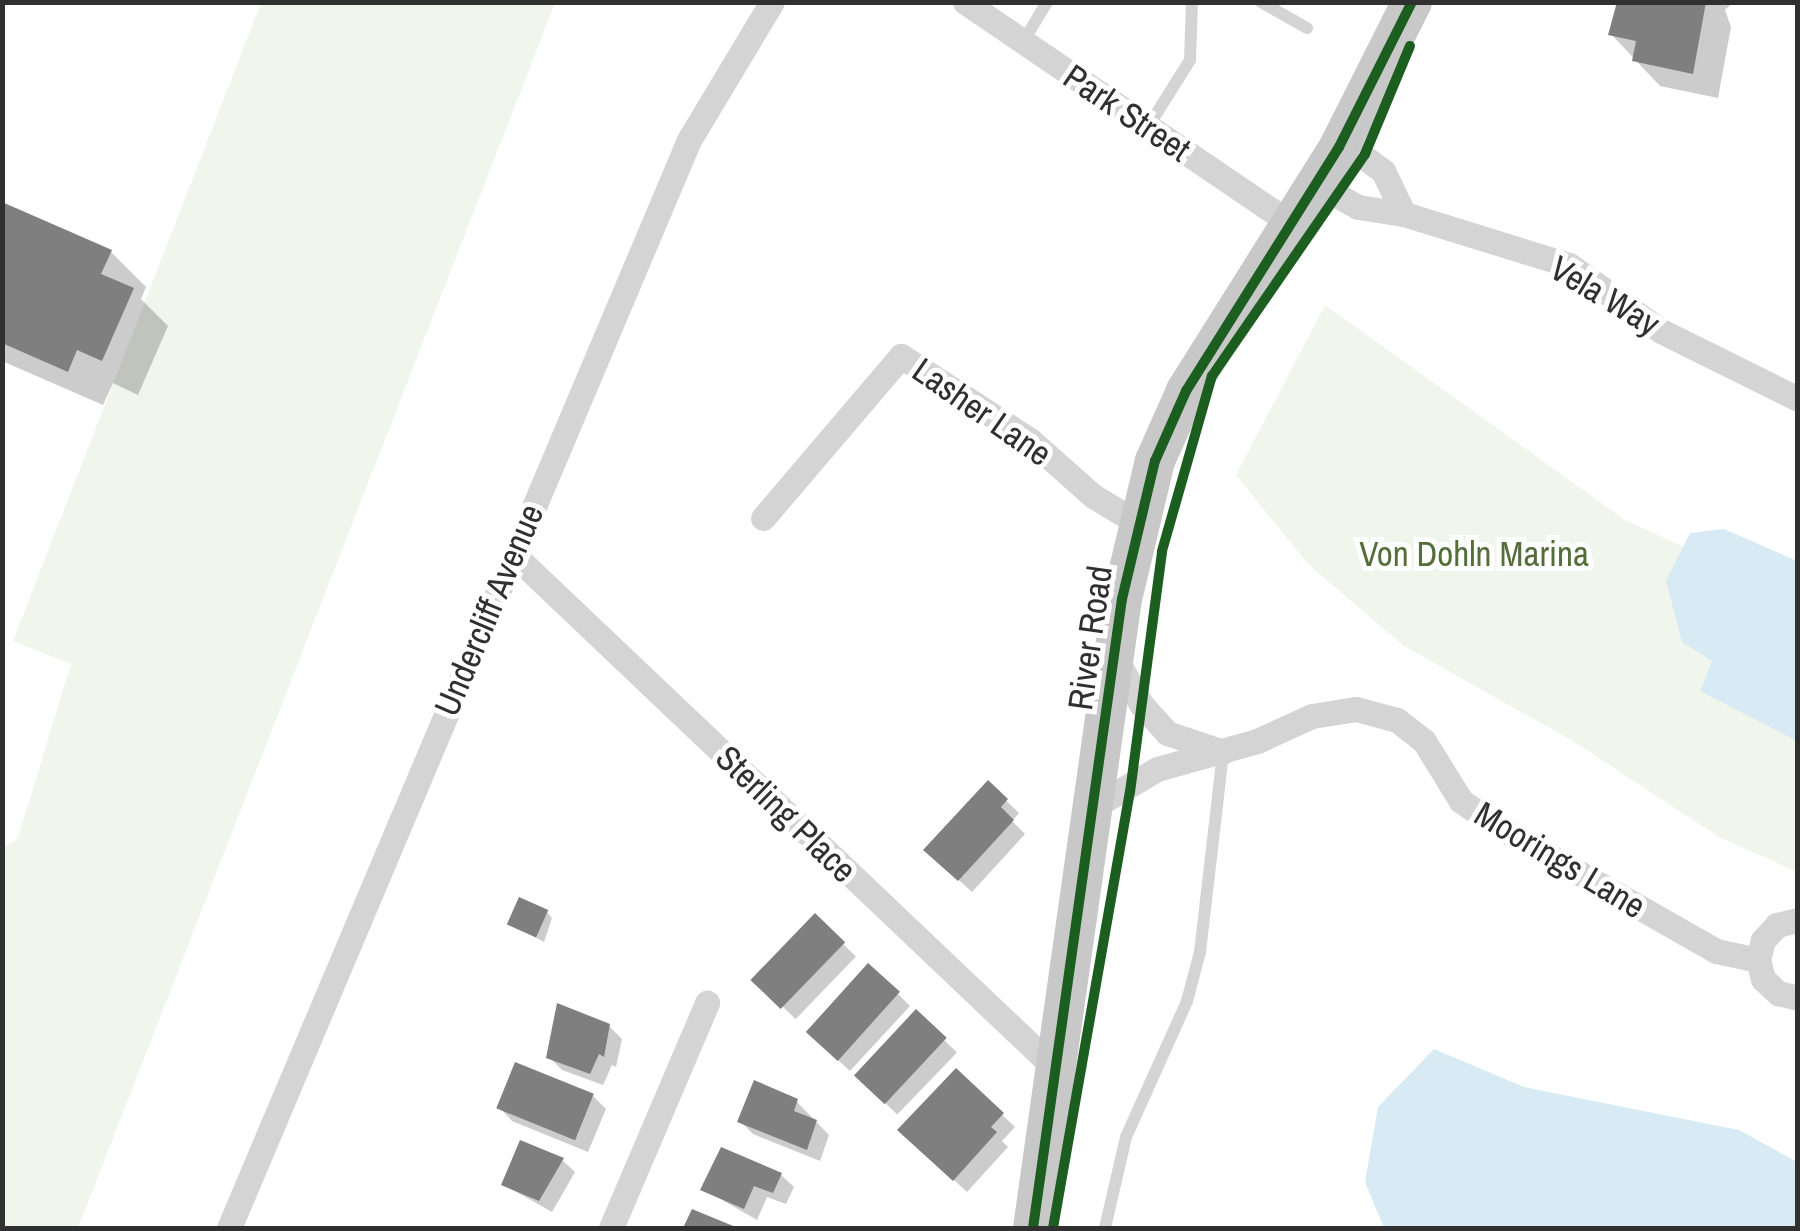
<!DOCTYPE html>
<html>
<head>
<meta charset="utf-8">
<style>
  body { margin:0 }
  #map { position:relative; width:1800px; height:1231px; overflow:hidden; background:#fff; font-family:"Archivo Narrow",sans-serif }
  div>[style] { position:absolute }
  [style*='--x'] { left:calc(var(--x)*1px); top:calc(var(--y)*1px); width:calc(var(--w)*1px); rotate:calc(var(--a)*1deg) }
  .green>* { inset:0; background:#f1f6ec }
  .water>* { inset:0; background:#d8eaf3 }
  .shadow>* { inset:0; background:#0003; transform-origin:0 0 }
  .building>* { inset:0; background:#7f7f7f; transform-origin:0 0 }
  .lane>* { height:12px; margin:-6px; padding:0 6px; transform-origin:6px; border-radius:6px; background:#d4d4d4 }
  .street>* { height:25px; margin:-12.5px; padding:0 12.5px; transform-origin:12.5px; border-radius:12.5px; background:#d4d4d4 }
  .primary>* { height:40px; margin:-20px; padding:0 20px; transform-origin:20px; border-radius:20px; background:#c8c8c8 }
  .cycleway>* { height:10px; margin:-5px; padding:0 5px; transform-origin:5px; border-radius:5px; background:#1b5e20 }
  span { translate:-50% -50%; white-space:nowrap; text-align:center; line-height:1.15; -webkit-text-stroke:10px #fff; paint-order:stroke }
  .street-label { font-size:35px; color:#303030 }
  .park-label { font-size:35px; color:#546e3a }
  .frame { position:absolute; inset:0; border:5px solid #303030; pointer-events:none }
</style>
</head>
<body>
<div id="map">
  <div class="green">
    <i style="clip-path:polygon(261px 3px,555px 3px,78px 1228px,3px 1228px,3px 848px,18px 838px,71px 664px,13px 641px)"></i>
    <i style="clip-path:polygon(1325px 305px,1625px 520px,1702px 555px,1797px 711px,1797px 872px,1719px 837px,1571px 740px,1404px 646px,1308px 564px,1236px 475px)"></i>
  </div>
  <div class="water">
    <i style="clip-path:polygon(1724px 529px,1797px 561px,1797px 741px,1700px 691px,1712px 661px,1682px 642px,1666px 581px,1690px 533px)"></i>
    <i style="clip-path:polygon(1434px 1049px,1524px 1087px,1739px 1130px,1797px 1162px,1797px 1228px,1384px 1228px,1365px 1182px,1378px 1107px)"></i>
  </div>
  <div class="shadow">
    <i style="clip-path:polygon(1620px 2px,1733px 2px,1725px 10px,1731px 27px,1718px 98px,1660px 86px,1611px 34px)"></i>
    <i style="clip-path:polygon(2px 204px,111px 252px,146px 287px,141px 299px,168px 326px,138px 395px,113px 383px,103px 405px,2px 361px)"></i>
    <i style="clip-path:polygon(988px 783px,1019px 813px,1012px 821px,1025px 834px,972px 892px,939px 862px)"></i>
    <i style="clip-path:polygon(547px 912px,552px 918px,544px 942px,510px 924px)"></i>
    <i style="left:815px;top:917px;width:57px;height:87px;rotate:44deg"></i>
    <i style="clip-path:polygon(898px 994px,910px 1006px,850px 1071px,820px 1044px)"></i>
    <i style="clip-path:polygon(558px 1006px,609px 1026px,622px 1039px,616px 1067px,612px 1065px,603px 1085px,562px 1070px,549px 1057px)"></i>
    <i style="left:916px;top:1013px;width:57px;height:86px;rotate:44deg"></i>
    <i style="clip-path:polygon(956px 1071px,1015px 1127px,1002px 1141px,1008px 1147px,967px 1192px,913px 1142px)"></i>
    <i style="clip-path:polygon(593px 1096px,606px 1109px,588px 1152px,512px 1121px,500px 1108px)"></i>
    <i style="clip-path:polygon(796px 1101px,829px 1135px,820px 1161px,753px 1134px,740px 1121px)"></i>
    <i style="clip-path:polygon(562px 1160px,575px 1172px,552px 1212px,504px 1185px)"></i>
    <i style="clip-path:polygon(781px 1175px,794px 1187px,786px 1204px,767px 1197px,757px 1220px,703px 1189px)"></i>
  </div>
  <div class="building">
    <i style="clip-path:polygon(1617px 2px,1706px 2px,1693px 74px,1632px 61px,1636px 41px,1608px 35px)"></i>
    <i style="clip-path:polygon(2px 202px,112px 250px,101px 274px,134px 288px,102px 361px,77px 350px,68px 372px,2px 343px)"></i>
    <i style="clip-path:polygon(988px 780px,1008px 799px,1001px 807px,1014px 820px,958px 881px,923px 850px)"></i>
    <i style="left:519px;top:897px;width:32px;height:30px;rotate:24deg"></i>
    <i style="left:815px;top:913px;width:42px;height:93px;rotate:44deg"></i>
    <i style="left:868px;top:963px;width:43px;height:93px;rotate:42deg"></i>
    <i style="clip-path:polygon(557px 1003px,610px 1024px,604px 1057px,599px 1054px,590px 1074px,546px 1058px)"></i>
    <i style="left:916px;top:1009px;width:42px;height:91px;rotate:43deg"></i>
    <i style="left:515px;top:1062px;width:85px;height:50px;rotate:22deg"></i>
    <i style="clip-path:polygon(956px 1068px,1004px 1113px,991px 1127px,997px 1132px,953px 1181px,897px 1130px)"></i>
    <i style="clip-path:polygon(754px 1080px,798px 1099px,794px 1111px,817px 1120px,807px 1150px,737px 1122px)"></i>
    <i style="clip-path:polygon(520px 1140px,564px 1158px,539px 1201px,501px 1185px)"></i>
    <i style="clip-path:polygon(721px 1147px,782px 1173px,773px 1193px,754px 1186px,744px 1209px,700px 1190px)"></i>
    <i style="clip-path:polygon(692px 1209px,738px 1228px,683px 1228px)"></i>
  </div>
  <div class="lane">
    <i style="--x:1261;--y:2;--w:53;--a:29.5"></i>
    <i style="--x:1023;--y:42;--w:47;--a:-59"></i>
    <i style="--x:1148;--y:127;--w:79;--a:-57.9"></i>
    <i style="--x:1190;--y:60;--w:58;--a:-88"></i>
    <i style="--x:1105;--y:1228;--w:93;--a:-77"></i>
    <i style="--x:1126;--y:1137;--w:149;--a:-65.8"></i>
    <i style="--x:1187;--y:1001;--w:51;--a:-75.1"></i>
    <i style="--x:1200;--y:952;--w:201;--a:-83.4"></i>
  </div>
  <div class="street">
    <i style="--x:965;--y:2;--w:393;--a:34.2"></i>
    <i style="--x:1342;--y:141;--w:51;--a:36.2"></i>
    <i style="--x:1383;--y:171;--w:48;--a:64"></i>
    <i style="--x:1315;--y:183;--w:49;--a:29.2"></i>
    <i style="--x:1358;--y:207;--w:47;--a:8.7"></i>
    <i style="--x:1404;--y:214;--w:173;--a:17.2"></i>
    <i style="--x:1569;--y:265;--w:113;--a:35.7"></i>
    <i style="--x:1661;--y:331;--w:153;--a:26.4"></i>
    <i style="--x:763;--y:518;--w:213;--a:-49.6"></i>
    <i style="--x:901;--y:356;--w:154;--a:33.1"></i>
    <i style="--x:1030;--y:440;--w:84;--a:41.6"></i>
    <i style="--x:1093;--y:496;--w:52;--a:31"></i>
    <i style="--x:513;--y:554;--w:754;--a:43.5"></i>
    <i style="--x:1115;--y:657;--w:54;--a:61"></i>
    <i style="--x:1141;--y:704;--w:39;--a:48"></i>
    <i style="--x:1167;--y:733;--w:59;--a:18.7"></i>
    <i style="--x:1095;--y:806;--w:72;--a:-30.8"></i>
    <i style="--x:1157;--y:769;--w:104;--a:-15.6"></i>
    <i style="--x:1257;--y:741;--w:60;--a:-24.4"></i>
    <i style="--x:1312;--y:716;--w:45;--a:-9"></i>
    <i style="--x:1356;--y:709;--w:42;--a:15"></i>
    <i style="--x:1397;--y:720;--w:34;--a:38"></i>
    <i style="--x:1424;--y:741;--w:70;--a:58.3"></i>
    <i style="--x:1461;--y:801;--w:52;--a:34"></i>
    <i style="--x:1504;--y:830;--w:244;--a:29.7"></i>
    <i style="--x:1716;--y:951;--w:43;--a:12.1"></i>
    <i style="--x:1798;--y:920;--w:22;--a:167"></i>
    <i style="--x:1777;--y:925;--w:21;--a:133"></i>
    <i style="--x:1763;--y:940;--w:21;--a:104"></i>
    <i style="--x:1758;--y:960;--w:20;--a:75"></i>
    <i style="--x:1763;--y:979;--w:21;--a:43"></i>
    <i style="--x:1778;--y:993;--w:21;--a:14"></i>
    <i style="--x:229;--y:1228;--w:1181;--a:-67.08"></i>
    <i style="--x:689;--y:140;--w:161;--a:-59"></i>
    <i style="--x:611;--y:1228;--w:245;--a:-66.9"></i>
  </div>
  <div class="primary">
    <i style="--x:1033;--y:1228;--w:635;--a:-81.95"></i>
    <i style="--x:1122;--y:599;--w:142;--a:-76.6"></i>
    <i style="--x:1155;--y:461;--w:77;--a:-66.1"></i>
    <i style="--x:1186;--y:391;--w:288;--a:-57.9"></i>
    <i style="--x:1339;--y:147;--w:162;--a:-63.3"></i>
  </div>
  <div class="cycleway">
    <i style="--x:1033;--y:1228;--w:635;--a:-81.95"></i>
    <i style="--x:1122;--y:599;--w:142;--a:-76.6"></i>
    <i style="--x:1155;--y:461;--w:77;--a:-66.1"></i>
    <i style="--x:1186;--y:391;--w:288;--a:-57.9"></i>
    <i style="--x:1339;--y:147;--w:162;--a:-63.3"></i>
    <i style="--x:1053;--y:1228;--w:443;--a:-80"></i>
    <i style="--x:1130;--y:792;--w:243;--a:-82.4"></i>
    <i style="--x:1162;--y:551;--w:182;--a:-74.1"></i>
    <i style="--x:1212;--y:376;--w:270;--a:-55.4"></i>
    <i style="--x:1365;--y:154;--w:117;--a:-67.4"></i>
  </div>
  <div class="street-label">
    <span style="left:1127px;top:113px;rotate:34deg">Park Street</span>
    <span style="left:1605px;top:296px;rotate:31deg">Vela Way</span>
    <span style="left:982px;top:412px;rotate:35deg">Lasher Lane</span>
    <span style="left:489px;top:610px;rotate:-67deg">Undercliff Avenue</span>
    <span style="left:1090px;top:638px;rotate:-82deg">River Road</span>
    <span style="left:786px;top:814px;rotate:44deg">Sterling Place</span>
    <span style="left:1560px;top:860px;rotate:31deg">Moorings Lane</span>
  </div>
  <div class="park-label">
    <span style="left:1474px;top:554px">Von Dohln Marina</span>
  </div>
  <div class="frame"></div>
</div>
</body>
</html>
